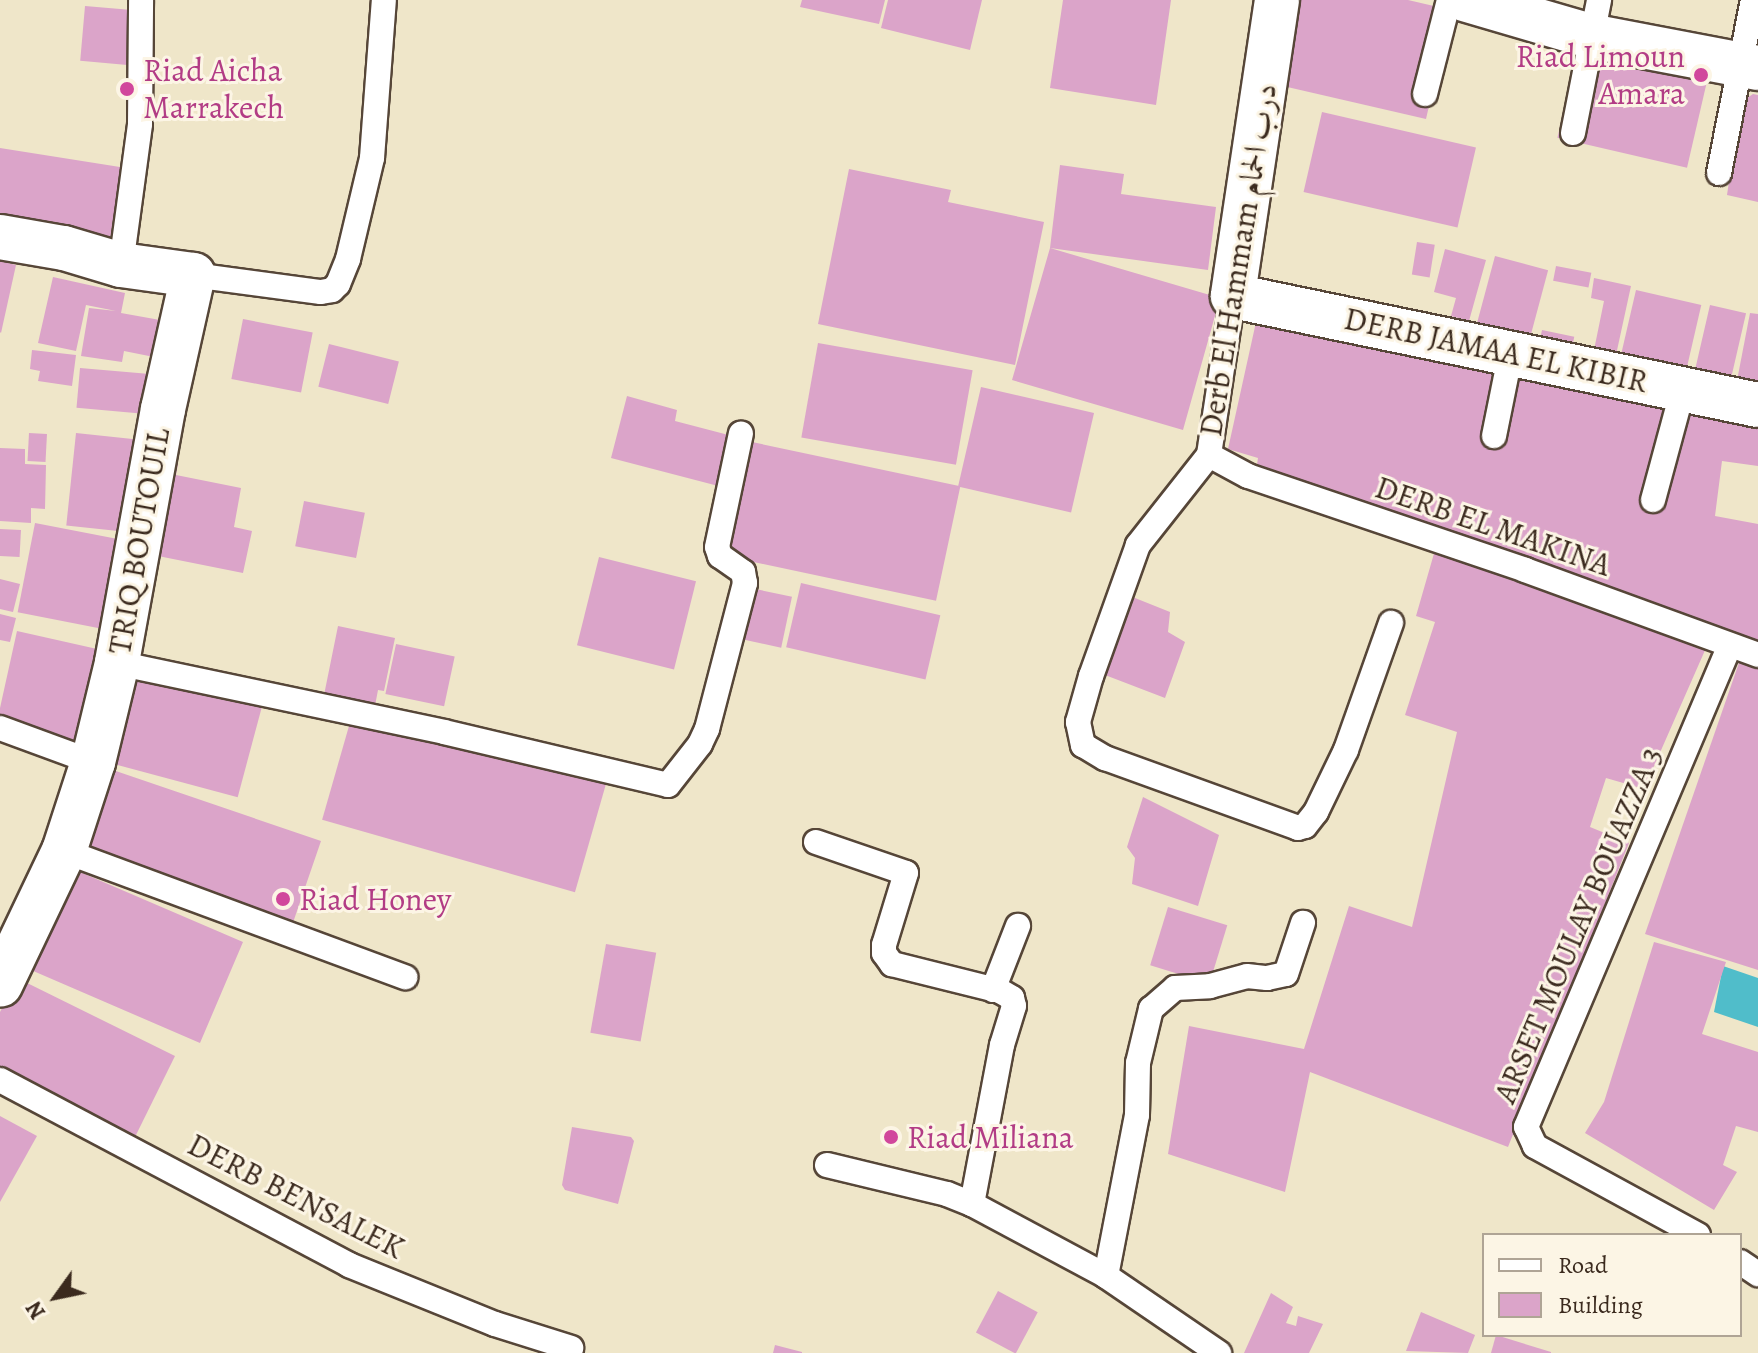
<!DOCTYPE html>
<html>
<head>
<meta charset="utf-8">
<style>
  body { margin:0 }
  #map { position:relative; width:1758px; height:1353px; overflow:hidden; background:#efe6c9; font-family:Alegreya,Amiri,serif }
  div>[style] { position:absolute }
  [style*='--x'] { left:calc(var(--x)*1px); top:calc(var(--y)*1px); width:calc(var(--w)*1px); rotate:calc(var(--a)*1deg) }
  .water>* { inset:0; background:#50bdca }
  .building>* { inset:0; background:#dba4c9; transform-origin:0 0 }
  .roads { filter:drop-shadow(2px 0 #564638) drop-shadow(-2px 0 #564638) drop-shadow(0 2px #564638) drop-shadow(0 -2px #564638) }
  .lane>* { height:24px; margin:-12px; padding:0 12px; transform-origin:12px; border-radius:12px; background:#fff }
  .street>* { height:44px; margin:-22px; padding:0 22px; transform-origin:22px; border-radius:22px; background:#fff }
  .dots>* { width:22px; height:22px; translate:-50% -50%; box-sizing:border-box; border:4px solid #fcf5e5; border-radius:50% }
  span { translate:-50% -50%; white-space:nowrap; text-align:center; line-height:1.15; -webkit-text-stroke:6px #fcf5e5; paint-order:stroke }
  .hotel-label { font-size:32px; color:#b23c85 }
  .right { translate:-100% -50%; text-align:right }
  .left { translate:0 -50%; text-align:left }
  .street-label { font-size:32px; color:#3b2a1e }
  .legend { position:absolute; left:1482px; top:1233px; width:260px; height:104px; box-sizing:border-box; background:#fcf5e5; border:2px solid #afa495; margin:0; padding:10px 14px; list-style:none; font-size:24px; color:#3b2a1e }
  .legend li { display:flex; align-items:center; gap:16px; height:40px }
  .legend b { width:40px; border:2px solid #afa495 }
  .north { position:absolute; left:16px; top:1257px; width:80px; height:80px; -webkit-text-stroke:6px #fcf5e5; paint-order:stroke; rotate:237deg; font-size:22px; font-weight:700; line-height:32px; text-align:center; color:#3b2a1e }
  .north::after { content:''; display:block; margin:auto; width:28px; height:36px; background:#3b2a1e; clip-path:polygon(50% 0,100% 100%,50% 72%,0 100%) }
</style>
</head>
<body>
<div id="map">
  <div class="water">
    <i style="clip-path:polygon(1723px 966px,1758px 978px,1758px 1027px,1714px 1012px)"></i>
  </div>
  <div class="building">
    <i style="clip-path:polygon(802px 0,885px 0,879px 24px,800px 7px)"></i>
    <i style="clip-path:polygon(888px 0,982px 0,970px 50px,881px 28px)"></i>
    <i style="clip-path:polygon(1063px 0,1171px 0,1156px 105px,1050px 88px)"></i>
    <i style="clip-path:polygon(1290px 0,1408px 0,1451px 10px,1426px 119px,1270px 83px)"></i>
    <i style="left:85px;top:6px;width:50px;height:55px;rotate:5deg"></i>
    <i style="left:1577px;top:53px;width:133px;height:87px;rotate:13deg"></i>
    <i style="clip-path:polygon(1753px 94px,1758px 95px,1758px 202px,1727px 195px,1741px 102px)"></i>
    <i style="left:1322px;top:112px;width:158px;height:82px;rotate:13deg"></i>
    <i style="left:0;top:148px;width:123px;height:75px;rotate:9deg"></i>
    <i style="clip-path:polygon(1060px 165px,1124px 174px,1121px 194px,1216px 207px,1208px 270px,1050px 248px,1220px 298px,1183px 430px,1012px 380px,1050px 248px)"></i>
    <i style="clip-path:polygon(849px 169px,951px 190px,948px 202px,1044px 222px,1015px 365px,818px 324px)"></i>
    <i style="left:1417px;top:242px;width:18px;height:33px;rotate:9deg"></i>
    <i style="clip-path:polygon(1445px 249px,1486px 260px,1469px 321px,1451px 316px,1456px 298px,1434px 292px)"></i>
    <i style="left:1495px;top:256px;width:55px;height:81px;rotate:15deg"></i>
    <i style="clip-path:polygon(0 261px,16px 265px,1px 333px,0 332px)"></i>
    <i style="left:1556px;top:266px;width:36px;height:15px;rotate:11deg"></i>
    <i style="clip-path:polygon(53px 277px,125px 293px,121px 313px,160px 320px,154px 357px,124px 351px,122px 362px,81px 356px,89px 308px,116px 311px,86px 305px,76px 351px,38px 343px)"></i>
    <i style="clip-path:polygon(1594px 278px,1631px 286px,1616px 355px,1594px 350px,1604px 301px,1591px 298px)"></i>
    <i style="left:1636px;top:290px;width:67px;height:83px;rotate:13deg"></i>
    <i style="left:1710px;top:305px;width:37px;height:81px;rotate:13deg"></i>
    <i style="clip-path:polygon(1258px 313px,1680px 410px,1758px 415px,1758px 466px,1722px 461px,1715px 516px,1758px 524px,1758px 645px,1630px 599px,1626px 593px,1256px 471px,1258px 458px,1228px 449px)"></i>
    <i style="clip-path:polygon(1750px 313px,1758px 314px,1758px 396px,1735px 391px)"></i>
    <i style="left:243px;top:319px;width:71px;height:61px;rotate:11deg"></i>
    <i style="left:1542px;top:330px;width:33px;height:20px;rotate:12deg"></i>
    <i style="left:818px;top:343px;width:157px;height:96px;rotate:10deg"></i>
    <i style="left:329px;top:344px;width:72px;height:44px;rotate:14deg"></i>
    <i style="clip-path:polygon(32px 350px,76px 355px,72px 386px,38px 381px,40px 371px,30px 369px)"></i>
    <i style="left:80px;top:368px;width:70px;height:40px;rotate:5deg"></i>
    <i style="left:981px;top:387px;width:116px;height:102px;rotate:13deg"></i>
    <i style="clip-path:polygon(627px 396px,677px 410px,675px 421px,740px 438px,726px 488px,611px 458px)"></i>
    <i style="left:29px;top:433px;width:18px;height:28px;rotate:3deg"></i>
    <i style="left:76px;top:433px;width:71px;height:93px;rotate:6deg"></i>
    <i style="left:752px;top:442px;width:213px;height:117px;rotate:12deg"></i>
    <i style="clip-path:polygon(0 448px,25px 449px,25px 464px,46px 465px,45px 509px,31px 508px,31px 523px,0 521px)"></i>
    <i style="clip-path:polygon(161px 461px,178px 464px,176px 475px,241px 488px,234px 527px,252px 531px,243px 573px,143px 553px)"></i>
    <i style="left:304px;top:501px;width:62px;height:46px;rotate:11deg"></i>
    <i style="left:35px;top:523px;width:104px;height:91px;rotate:11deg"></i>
    <i style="left:0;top:529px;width:21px;height:27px;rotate:3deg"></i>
    <i style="clip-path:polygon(1435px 550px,1706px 648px,1644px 789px,1606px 778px,1590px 827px,1629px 843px,1508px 1147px,1310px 1072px,1285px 1192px,1168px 1154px,1189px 1026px,1304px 1049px,1349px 906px,1412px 927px,1457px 732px,1405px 715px,1435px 622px,1416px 616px)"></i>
    <i style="left:599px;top:557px;width:100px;height:91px;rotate:14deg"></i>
    <i style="clip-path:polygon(0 579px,20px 584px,13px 612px,0 609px)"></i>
    <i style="left:801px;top:583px;width:143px;height:66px;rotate:13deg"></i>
    <i style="left:746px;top:587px;width:47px;height:52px;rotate:12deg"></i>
    <i style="clip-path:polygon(1125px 594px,1170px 612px,1168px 632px,1185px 642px,1165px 698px,1105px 675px)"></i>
    <i style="clip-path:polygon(0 614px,16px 618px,10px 642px,0 640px)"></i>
    <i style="clip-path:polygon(338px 626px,395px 638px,384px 691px,378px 690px,374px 711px,323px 700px)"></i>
    <i style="clip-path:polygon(17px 631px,106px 651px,84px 746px,0 726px,0 708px)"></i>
    <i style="left:396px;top:644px;width:60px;height:51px;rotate:12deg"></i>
    <i style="clip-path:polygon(1741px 657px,1758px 663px,1758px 970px,1645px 934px)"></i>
    <i style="left:123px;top:665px;width:145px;height:98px;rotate:15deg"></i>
    <i style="left:353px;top:712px;width:263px;height:112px;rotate:16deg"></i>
    <i style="clip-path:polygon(107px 768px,321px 841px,286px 943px,80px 872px,243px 942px,200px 1043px,24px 967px)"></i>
    <i style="clip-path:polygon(1143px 797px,1219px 835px,1198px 906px,1132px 884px,1135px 858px,1127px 847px)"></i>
    <i style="left:1168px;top:907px;width:62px;height:61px;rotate:17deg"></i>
    <i style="clip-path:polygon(1654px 942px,1726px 962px,1702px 1034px,1758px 1052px,1758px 1132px,1736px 1126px,1723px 1165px,1737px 1172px,1714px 1210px,1585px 1133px,1604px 1102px)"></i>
    <i style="left:606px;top:944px;width:51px;height:90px;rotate:10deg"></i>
    <i style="clip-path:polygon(17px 978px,175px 1056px,135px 1137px,0 1071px,0 1012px)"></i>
    <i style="clip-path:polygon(0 1116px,37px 1136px,0 1202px)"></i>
    <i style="clip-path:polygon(572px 1127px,631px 1137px,634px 1141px,618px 1204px,565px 1190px,562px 1185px)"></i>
    <i style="left:998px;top:1291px;width:45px;height:47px;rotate:28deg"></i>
    <i style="clip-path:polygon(1271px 1293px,1293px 1307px,1286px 1323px,1296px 1326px,1298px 1316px,1323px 1324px,1309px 1353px,1244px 1353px)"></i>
    <i style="clip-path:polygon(1421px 1312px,1475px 1335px,1468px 1353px,1406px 1351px)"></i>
    <i style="clip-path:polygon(1496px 1335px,1551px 1352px,1551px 1353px,1491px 1353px)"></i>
    <i style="clip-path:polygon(775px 1345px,802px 1352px,802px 1353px,773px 1353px)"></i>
  </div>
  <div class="roads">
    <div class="lane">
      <i style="--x:1425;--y:94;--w:97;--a:-75.7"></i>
      <i style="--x:1573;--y:133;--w:136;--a:-78.9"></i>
      <i style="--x:1719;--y:173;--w:176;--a:-78.9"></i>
      <i style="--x:121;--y:265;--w:142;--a:-82.3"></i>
      <i style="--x:140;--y:124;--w:124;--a:-89.5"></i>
      <i style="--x:193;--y:275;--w:129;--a:7.6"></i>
      <i style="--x:321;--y:292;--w:11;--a:-10"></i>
      <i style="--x:332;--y:290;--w:8;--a:-45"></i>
      <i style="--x:338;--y:284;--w:27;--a:-68"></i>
      <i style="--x:348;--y:259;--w:104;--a:-76.6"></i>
      <i style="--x:372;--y:158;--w:158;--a:-85.7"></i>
      <i style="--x:1233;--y:296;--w:161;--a:98.6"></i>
      <i style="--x:1209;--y:455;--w:115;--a:128.3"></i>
      <i style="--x:1138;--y:545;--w:139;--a:109.7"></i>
      <i style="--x:1091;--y:676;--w:48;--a:105.8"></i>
      <i style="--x:1078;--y:722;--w:24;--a:78"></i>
      <i style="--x:1083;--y:745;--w:26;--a:31"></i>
      <i style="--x:1105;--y:758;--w:205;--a:19.9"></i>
      <i style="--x:1298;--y:828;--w:7;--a:-16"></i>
      <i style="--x:1305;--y:826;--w:18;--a:-52"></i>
      <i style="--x:1316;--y:812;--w:69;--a:-64.2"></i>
      <i style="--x:1346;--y:750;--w:135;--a:-70.5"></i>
      <i style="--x:1494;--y:436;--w:86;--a:-78.6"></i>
      <i style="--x:1209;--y:455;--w:44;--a:28.3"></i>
      <i style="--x:1248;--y:476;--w:293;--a:18.7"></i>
      <i style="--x:1525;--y:570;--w:248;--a:20"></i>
      <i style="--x:1653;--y:500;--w:115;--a:-74.9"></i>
      <i style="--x:117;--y:663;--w:334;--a:11.9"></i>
      <i style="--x:444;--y:732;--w:230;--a:13.3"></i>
      <i style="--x:668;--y:785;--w:52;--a:-52"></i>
      <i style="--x:700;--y:744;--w:17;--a:-65"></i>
      <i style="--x:707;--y:729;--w:151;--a:-75.4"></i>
      <i style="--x:745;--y:583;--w:11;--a:-100"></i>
      <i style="--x:743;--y:572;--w:28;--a:-145"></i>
      <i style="--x:720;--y:556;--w:9;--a:-108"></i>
      <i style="--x:717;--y:547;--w:116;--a:-78.1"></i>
      <i style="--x:0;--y:728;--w:99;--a:20.1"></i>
      <i style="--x:816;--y:842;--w:95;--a:19"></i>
      <i style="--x:906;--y:873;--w:75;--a:107"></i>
      <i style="--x:884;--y:945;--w:8;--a:90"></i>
      <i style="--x:884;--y:953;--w:14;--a:54"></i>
      <i style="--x:892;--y:964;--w:111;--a:14"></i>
      <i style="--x:1000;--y:991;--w:14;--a:30"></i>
      <i style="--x:1012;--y:998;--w:8;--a:76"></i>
      <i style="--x:1014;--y:1006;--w:41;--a:107.1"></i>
      <i style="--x:1002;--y:1045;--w:162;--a:100.7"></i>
      <i style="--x:64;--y:851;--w:364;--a:20.3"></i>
      <i style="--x:993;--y:990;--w:69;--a:-68.7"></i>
      <i style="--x:0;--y:1080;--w:395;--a:27.9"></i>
      <i style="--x:349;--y:1265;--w:157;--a:22"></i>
      <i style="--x:495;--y:1324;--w:80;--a:17.5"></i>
      <i style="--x:827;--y:1165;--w:123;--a:13.6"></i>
      <i style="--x:947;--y:1194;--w:27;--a:22"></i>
      <i style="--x:972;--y:1204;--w:152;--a:28.2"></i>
      <i style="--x:1106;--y:1276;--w:137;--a:34.3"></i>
      <i style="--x:1698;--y:1235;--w:186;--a:-151.4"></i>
      <i style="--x:1535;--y:1146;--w:21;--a:-115"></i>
      <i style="--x:1526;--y:1127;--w:523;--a:-67.06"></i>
      <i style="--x:1740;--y:1262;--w:22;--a:34"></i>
      <i style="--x:1106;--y:1276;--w:164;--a:-79.1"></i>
      <i style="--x:1137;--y:1115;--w:52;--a:-88.9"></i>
      <i style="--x:1138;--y:1063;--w:56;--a:-76.5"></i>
      <i style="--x:1151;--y:1009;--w:32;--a:-41"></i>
      <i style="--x:1175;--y:988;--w:35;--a:-3"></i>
      <i style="--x:1210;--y:986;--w:38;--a:-15"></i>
      <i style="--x:1247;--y:976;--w:20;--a:6"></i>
      <i style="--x:1267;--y:978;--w:19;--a:-12"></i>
      <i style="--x:1286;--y:974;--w:54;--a:-71.6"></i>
    </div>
    <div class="street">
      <i style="--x:1277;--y:0;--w:299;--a:98.5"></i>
      <i style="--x:1233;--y:296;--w:536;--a:11.73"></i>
      <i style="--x:1467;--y:0;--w:128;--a:16.3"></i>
      <i style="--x:1590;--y:36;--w:171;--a:10.8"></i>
      <i style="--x:0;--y:237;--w:65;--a:9.8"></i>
      <i style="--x:64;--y:248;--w:59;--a:16.6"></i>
      <i style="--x:121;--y:265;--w:73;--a:7.9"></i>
      <i style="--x:193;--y:275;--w:137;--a:102.6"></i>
      <i style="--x:163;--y:409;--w:258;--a:100.3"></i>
      <i style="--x:117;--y:663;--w:102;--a:103.6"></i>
      <i style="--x:93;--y:762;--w:94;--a:108"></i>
      <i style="--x:64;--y:851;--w:148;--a:115.5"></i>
    </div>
  </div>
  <div class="dots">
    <i style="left:1701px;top:75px;background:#d1479c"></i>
    <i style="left:127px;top:89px;background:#d1479c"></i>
    <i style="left:283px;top:899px;background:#d1479c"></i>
    <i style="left:891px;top:1137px;background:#d1479c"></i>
  </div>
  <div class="hotel-label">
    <span class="right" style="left:1685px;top:75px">Riad Limoun<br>Amara</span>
    <span class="left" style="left:143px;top:89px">Riad Aicha<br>Marrakech</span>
    <span class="left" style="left:299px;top:899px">Riad Honey</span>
    <span class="left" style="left:907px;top:1137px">Riad Miliana</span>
  </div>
  <div class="street-label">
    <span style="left:1238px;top:260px;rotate:-81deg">Derb El Hammam درب الحمام</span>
    <span style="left:1496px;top:350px;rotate:12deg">DERB JAMAA EL KIBIR</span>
    <span style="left:1493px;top:526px;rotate:19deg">DERB EL MAKINA</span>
    <span style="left:139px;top:541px;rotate:-80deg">TRIQ BOUTOUIL</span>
    <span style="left:1578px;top:925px;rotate:-67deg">ARSET MOULAY BOUAZZA 3</span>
    <span style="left:296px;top:1196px;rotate:27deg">DERB BENSALEK</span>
  </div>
  <ul class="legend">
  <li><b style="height:10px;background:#fff"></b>Road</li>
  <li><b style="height:22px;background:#dba4c9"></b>Building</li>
  </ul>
  <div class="north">N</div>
</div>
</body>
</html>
